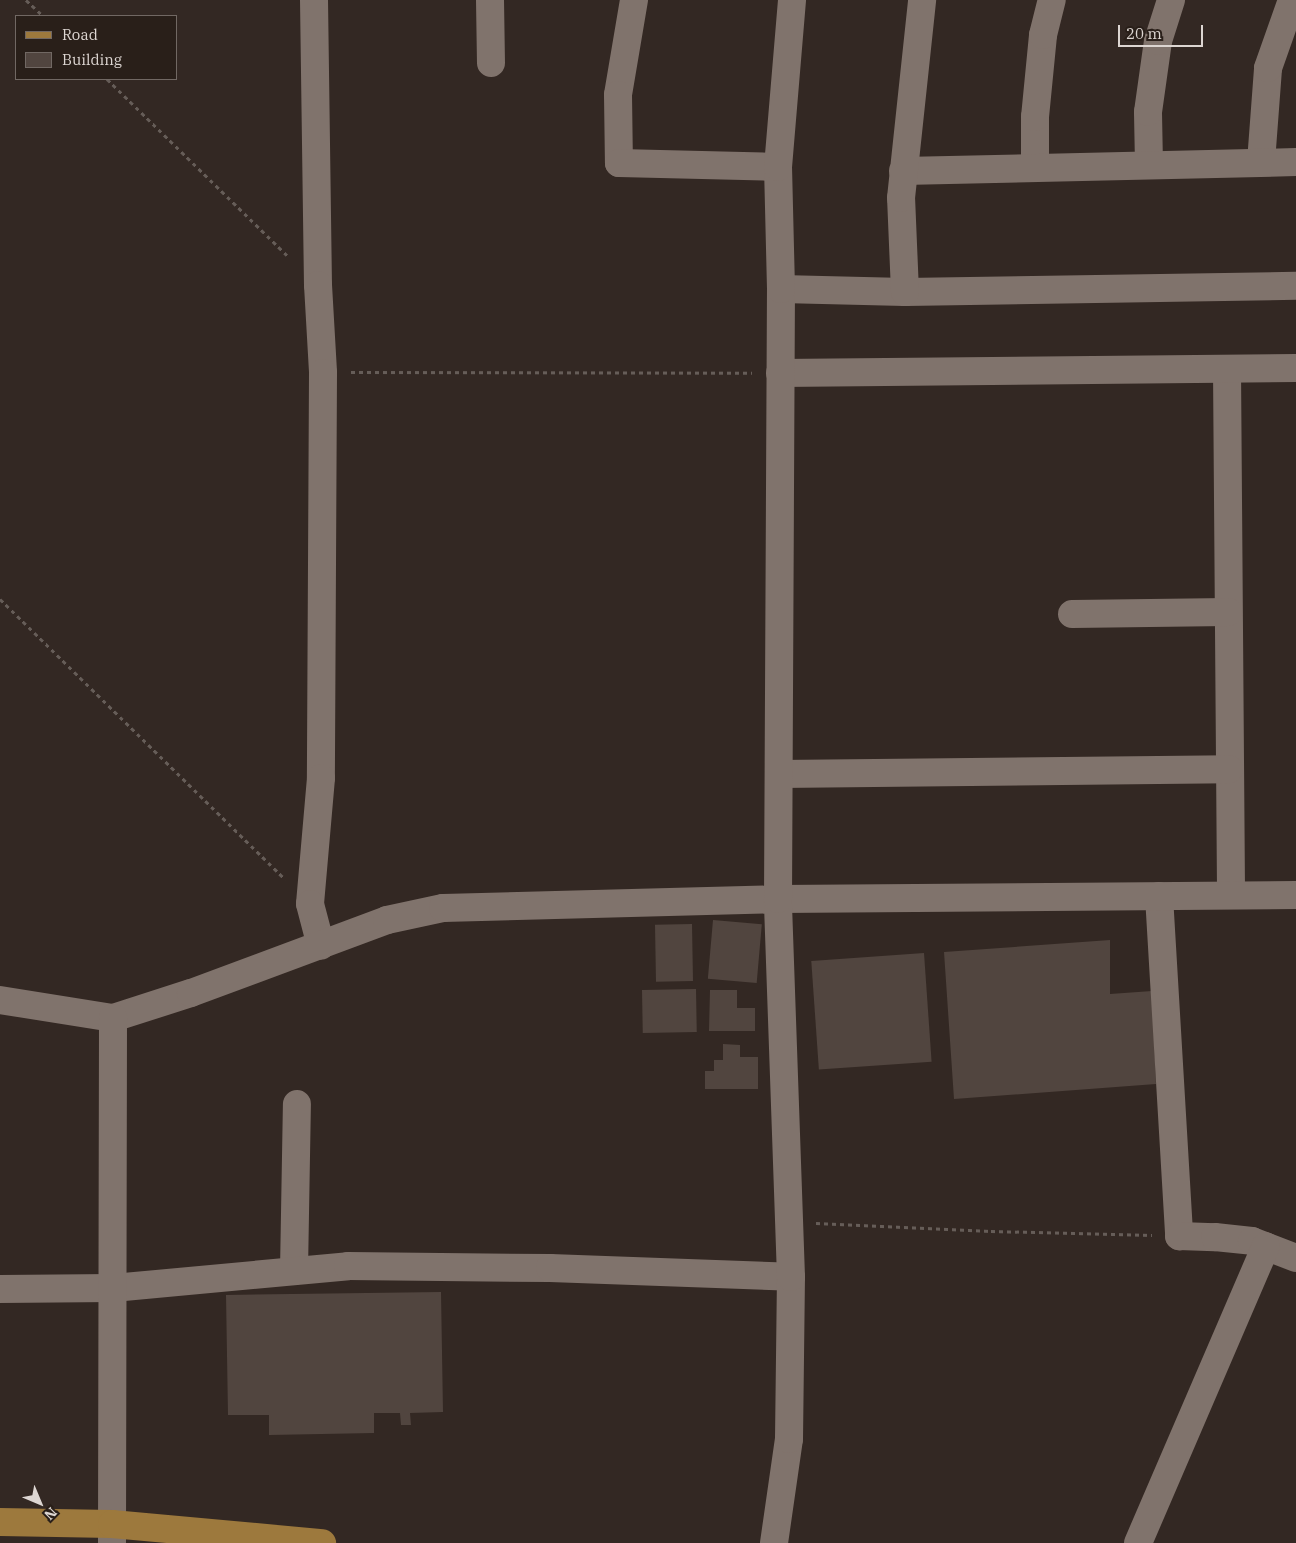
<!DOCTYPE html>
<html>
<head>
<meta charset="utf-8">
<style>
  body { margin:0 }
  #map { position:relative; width:1296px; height:1543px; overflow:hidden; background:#332823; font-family:"IBM Plex Serif",serif }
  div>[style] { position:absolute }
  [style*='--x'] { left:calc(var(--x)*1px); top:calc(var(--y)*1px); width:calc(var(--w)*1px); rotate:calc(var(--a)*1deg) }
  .building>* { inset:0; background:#51453f; transform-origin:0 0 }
  .path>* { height:3px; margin-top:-1.5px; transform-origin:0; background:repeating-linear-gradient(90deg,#665d58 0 4px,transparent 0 8px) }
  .minor>* { height:28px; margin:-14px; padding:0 14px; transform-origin:14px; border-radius:14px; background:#80736c }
  .major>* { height:28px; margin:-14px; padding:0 14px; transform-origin:14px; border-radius:14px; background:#9d793d }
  span { translate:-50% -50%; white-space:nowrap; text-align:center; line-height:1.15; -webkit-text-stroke:4px #291f19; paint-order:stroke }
  .legend { position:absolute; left:15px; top:15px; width:162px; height:65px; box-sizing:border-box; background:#291f19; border:1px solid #716863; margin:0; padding:6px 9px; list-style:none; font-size:15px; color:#ddd6d2 }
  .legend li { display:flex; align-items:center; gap:10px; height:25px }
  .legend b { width:25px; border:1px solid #716863 }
  .north { position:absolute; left:15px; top:1478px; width:50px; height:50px; -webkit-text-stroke:4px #291f19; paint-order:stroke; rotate:135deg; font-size:14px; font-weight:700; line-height:20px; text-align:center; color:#ddd6d2 }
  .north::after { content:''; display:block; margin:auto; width:18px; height:22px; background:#ddd6d2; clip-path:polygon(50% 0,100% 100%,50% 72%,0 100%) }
  .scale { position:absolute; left:1118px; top:25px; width:85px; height:22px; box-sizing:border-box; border:2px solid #ddd6d2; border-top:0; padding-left:6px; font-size:15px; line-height:18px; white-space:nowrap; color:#ddd6d2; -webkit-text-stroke:4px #291f19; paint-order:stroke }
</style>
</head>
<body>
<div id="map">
  <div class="building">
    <i style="left:713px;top:920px;width:49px;height:59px;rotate:5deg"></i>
    <i style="left:692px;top:924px;width:57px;height:37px;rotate:89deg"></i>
    <i style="clip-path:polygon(1110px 940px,1110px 994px,1152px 991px,1156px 1084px,954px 1099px,944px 952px)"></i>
    <i style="left:924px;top:953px;width:109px;height:113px;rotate:86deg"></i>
    <i style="left:696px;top:989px;width:43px;height:54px;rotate:89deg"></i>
    <i style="clip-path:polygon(710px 990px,737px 990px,737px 1008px,755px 1008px,755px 1031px,709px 1031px)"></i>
    <i style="clip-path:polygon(723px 1044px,740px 1045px,740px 1057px,758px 1057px,758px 1089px,705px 1089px,705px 1071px,714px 1071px,714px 1060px,723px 1060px)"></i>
    <i style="clip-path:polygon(441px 1292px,443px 1412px,410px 1413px,411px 1425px,401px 1425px,400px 1413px,374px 1413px,374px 1433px,269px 1435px,269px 1415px,228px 1415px,226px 1295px)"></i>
  </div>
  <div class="path">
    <i style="--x:26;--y:0;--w:23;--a:43"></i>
    <i style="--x:107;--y:79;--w:255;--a:44.4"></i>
    <i style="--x:351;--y:372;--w:401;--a:0.1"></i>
    <i style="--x:0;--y:599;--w:400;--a:44.5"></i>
    <i style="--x:816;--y:1223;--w:175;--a:2.6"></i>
    <i style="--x:991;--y:1231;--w:161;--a:1.4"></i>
  </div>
  <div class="minor">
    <i style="--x:314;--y:0;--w:285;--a:89.2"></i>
    <i style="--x:318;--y:285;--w:88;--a:86.7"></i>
    <i style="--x:323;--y:373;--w:405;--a:90.3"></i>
    <i style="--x:321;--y:778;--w:126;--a:95"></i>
    <i style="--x:310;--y:904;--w:43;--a:75.3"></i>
    <i style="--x:490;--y:0;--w:63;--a:89.1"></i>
    <i style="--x:634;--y:0;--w:96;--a:99.6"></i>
    <i style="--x:618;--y:95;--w:68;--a:89.2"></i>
    <i style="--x:619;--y:163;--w:159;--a:1.4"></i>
    <i style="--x:1261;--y:162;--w:94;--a:-85.7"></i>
    <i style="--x:1268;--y:68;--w:72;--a:-70.6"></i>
    <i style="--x:1149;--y:165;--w:53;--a:-91.1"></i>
    <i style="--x:1148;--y:112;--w:72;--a:-82"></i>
    <i style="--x:1158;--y:41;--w:43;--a:-72.4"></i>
    <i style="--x:1035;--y:168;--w:51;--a:-90"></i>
    <i style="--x:1035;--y:117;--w:82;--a:-84.4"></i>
    <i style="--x:1043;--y:35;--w:36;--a:-76"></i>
    <i style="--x:903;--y:171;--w:393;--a:-1.3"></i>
    <i style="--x:781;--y:289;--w:124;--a:1.4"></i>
    <i style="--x:905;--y:292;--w:391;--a:-0.9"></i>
    <i style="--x:905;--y:292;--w:94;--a:-92.4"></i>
    <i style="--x:901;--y:198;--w:199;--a:-83.9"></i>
    <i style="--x:1227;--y:369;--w:526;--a:89.56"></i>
    <i style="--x:780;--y:373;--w:516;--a:-0.56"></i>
    <i style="--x:1072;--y:614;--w:156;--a:-0.7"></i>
    <i style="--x:779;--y:774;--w:450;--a:-0.6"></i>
    <i style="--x:1159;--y:896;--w:341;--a:86.6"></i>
    <i style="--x:1179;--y:1236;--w:36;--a:2"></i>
    <i style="--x:1215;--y:1237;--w:37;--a:6"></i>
    <i style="--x:1252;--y:1241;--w:47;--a:21.1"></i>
    <i style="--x:0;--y:1000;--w:114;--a:9.1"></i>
    <i style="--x:113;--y:1018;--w:82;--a:-17.8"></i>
    <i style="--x:191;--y:993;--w:209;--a:-20.4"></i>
    <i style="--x:387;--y:920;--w:57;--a:-12.1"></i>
    <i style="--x:443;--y:908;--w:335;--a:-1.5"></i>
    <i style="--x:778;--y:899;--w:518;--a:-0.44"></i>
    <i style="--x:294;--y:1271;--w:167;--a:-89"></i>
    <i style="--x:0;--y:1289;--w:113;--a:-0.5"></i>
    <i style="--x:113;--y:1288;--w:236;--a:-5.3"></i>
    <i style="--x:348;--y:1266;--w:202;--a:0.6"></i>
    <i style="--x:550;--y:1268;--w:241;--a:2.1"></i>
    <i style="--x:112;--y:1543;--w:525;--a:-89.89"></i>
    <i style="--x:774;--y:1543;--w:105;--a:-81.8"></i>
    <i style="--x:789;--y:1439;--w:162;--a:-89.3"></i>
    <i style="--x:791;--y:1277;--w:378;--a:-92"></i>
    <i style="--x:778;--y:899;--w:610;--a:-89.72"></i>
    <i style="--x:781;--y:289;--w:122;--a:-91.4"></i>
    <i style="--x:778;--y:167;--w:168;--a:-85.2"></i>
    <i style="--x:1138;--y:1543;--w:323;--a:-66.7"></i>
  </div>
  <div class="major">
    <i style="--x:0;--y:1522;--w:112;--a:1"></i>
    <i style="--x:112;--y:1524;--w:211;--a:5.2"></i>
  </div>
  <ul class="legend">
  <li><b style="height:6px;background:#9d793d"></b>Road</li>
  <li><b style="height:14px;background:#51453f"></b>Building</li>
  </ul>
  <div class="north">N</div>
  <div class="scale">20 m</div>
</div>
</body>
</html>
